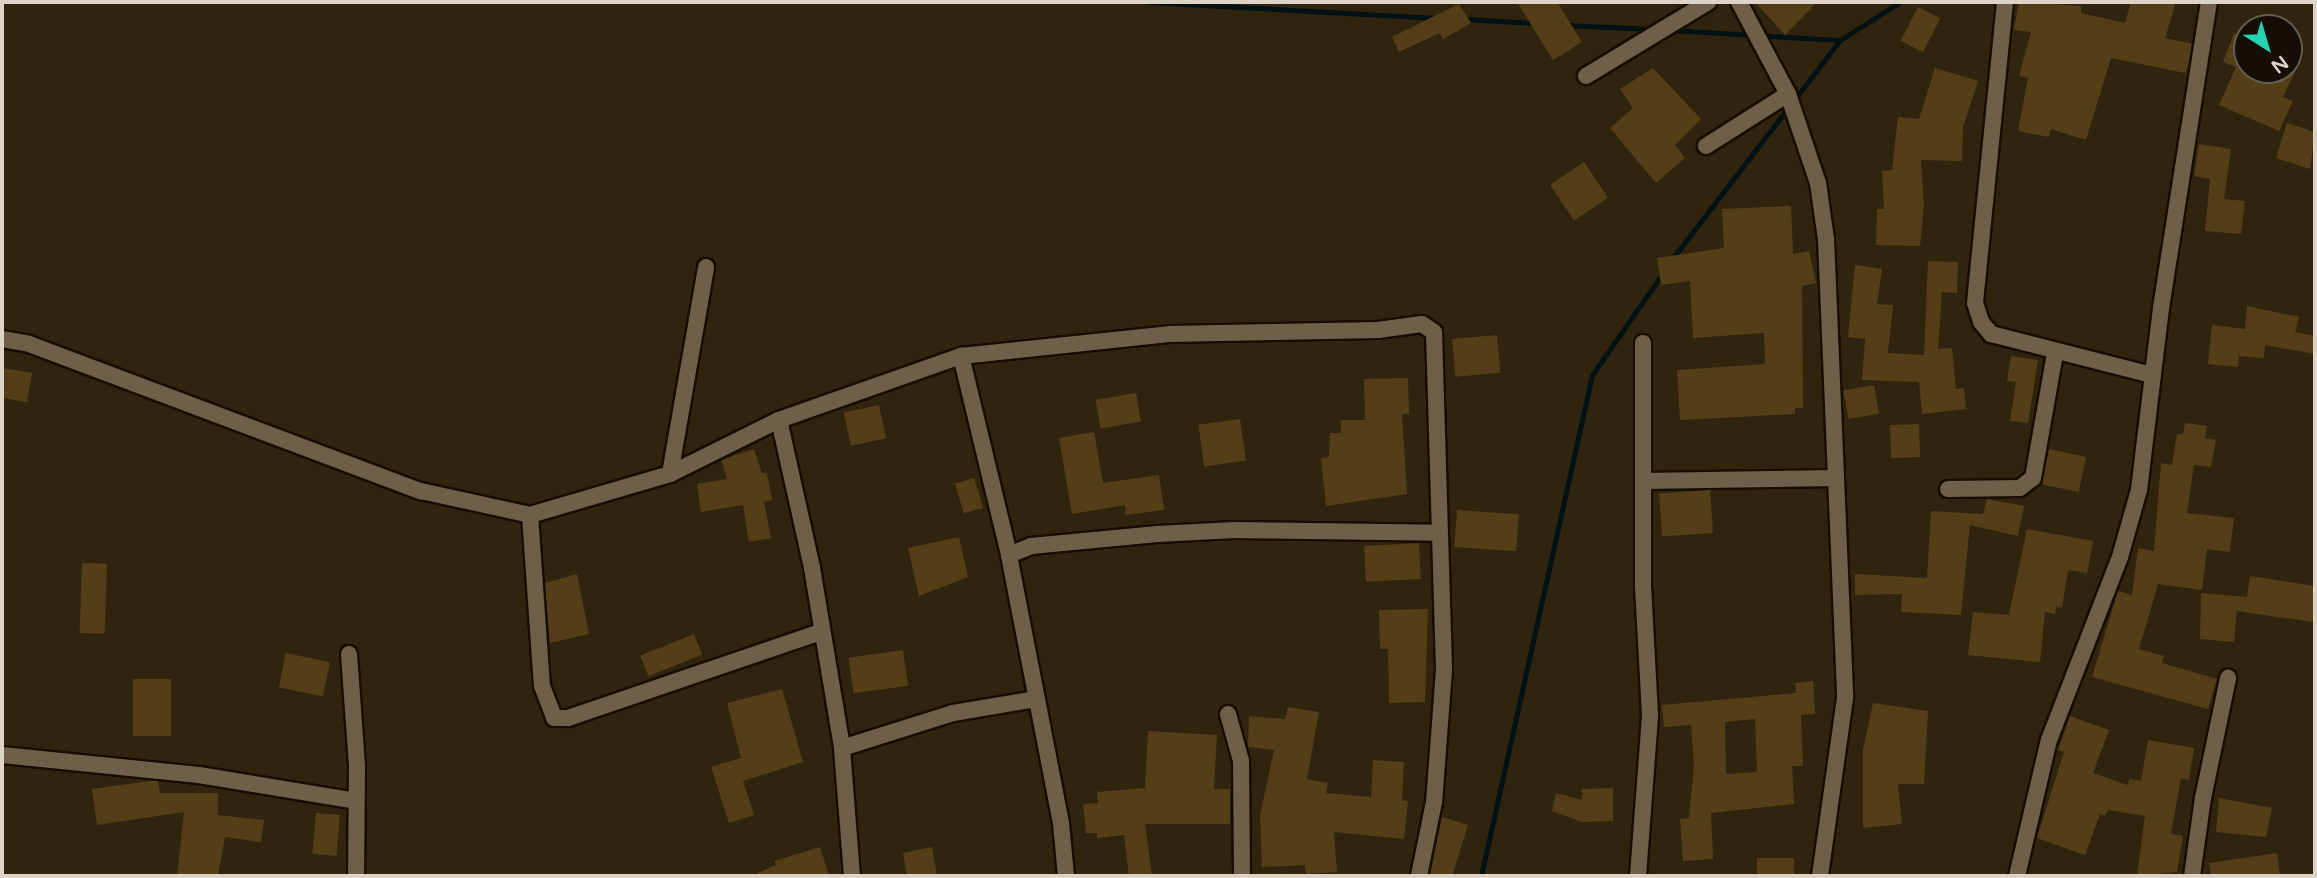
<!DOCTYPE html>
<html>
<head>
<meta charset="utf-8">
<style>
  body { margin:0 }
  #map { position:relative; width:2317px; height:878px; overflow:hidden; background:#31240e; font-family:"Varela Round",sans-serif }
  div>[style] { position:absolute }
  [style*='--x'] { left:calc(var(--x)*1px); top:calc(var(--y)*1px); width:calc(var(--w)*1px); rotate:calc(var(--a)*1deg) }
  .stream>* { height:5px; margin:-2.5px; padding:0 2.5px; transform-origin:2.5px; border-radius:2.5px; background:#021214 }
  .building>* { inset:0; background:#543e18; transform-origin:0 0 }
  .roads { filter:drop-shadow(2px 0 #190d00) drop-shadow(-2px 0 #190d00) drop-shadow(0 2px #190d00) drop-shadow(0 -2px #190d00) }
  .street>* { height:16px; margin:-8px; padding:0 8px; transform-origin:8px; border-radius:8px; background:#6e5f48 }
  span { translate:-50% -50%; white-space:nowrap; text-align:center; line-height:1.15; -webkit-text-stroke:5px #140e06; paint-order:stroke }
  .frame { position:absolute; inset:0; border:4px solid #ddd4c7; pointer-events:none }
  .north { position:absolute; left:2233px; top:14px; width:70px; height:70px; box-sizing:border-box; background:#140e06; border:2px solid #645d53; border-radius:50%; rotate:143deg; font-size:19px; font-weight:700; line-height:28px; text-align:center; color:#ddd4c7 }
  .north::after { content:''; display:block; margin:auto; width:24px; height:32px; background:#22d5af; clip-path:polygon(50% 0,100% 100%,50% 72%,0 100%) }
</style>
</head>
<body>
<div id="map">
  <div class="stream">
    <i style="--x:1149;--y:2;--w:287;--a:3.2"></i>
    <i style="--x:1464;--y:19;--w:70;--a:3.3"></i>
    <i style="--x:1565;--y:25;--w:88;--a:2.6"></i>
    <i style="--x:1670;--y:30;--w:170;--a:3.4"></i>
    <i style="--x:1672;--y:259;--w:276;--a:-52.5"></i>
    <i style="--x:1840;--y:40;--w:71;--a:-32.3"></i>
    <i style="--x:1481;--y:876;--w:513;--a:-77.51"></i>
    <i style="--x:1592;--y:375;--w:124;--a:-55.2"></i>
  </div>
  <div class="building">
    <i style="clip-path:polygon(1517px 2px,1557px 2px,1582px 42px,1553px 60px)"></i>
    <i style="clip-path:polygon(1755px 2px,1817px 2px,1785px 35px)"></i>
    <i style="clip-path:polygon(2019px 2px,2081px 6px,2081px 13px,2125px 23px,2131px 2px,2176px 2px,2165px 38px,2192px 44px,2188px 66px,2185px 73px,2111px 58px,2086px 140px,2051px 129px,2049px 137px,2018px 131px,2028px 78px,2019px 76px,2031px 32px,2014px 30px)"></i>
    <i style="clip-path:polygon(1459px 4px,1471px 23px,1443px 39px,1440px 33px,1399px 52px,1392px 37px)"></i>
    <i style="left:1918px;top:7px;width:25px;height:38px;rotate:27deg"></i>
    <i style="clip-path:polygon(2234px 33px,2247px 38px,2247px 70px,2296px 70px,2283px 97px,2293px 101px,2279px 131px,2219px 105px,2236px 67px,2223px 62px)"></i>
    <i style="clip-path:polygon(1653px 68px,1701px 119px,1675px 145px,1685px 158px,1656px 183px,1610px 128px,1633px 108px,1620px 89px)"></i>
    <i style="clip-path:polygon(1935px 68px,1978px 81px,1963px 127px,1962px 161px,1921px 160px,1924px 205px,1920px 246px,1876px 245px,1877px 209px,1884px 209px,1882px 171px,1892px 170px,1898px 117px,1919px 119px)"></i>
    <i style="clip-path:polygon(2287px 123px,2315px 132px,2310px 169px,2276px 158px)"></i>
    <i style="clip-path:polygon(2199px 144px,2231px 149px,2224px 199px,2245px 201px,2241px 234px,2205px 231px,2210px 179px,2194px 176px)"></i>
    <i style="left:1584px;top:162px;width:43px;height:41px;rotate:56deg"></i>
    <i style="clip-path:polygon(1791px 206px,1793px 254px,1809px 251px,1816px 283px,1802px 286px,1803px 408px,1795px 408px,1795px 414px,1680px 420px,1677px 370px,1765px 364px,1764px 333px,1693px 338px,1690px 281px,1661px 285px,1657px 258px,1724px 248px,1722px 209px)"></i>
    <i style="clip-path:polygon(1928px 261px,1958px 262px,1957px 293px,1942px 292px,1938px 349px,1952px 348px,1956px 389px,1964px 388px,1966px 409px,1922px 414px,1919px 382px,1862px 380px,1865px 339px,1848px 337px,1855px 265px,1882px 269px,1877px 304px,1893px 305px,1888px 353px,1924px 355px)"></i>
    <i style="clip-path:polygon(2247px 306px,2299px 317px,2295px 332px,2315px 336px,2315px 354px,2265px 345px,2264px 358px,2239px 356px,2238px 367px,2208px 364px,2212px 325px,2245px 329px)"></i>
    <i style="left:1497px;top:335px;width:38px;height:45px;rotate:85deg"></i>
    <i style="clip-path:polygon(2011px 356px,2038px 360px,2028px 423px,2010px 421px,2016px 382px,2007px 381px)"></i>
    <i style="clip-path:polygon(2px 368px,32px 373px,27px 402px,2px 398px)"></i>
    <i style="clip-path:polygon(1408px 378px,1409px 414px,1402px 414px,1407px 494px,1326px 506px,1321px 458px,1329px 457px,1330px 433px,1341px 433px,1341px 420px,1365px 420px,1364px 379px)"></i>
    <i style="left:1874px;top:385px;width:29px;height:31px;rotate:80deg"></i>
    <i style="left:1136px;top:393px;width:29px;height:41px;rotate:80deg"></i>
    <i style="left:879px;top:405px;width:34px;height:36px;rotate:78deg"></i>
    <i style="left:1240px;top:419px;width:42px;height:42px;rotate:82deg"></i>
    <i style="clip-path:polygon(2185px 423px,2207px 426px,2205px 438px,2216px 440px,2211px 467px,2194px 465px,2187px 513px,2234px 518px,2230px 552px,2207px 549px,2202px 590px,2158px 584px,2139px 649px,2164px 656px,2162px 663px,2217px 679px,2208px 709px,2092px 677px,2118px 591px,2132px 595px,2138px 548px,2154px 551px,2161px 463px,2172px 465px,2177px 434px,2183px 434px)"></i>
    <i style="left:1919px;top:424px;width:33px;height:29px;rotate:88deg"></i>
    <i style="clip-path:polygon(1094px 432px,1103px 483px,1159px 475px,1164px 510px,1126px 515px,1125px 505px,1072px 514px,1059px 438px)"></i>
    <i style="clip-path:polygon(754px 449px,762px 473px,767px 473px,772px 500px,764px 502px,771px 538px,749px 542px,743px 505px,701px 512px,697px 484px,727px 479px,721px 460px)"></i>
    <i style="left:2049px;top:449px;width:38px;height:36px;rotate:12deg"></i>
    <i style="left:974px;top:478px;width:31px;height:20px;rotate:73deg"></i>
    <i style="left:1710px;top:490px;width:43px;height:51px;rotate:86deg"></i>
    <i style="clip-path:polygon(1987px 499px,2024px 506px,2018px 536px,1970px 525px,1961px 615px,1901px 612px,1902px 594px,1855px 595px,1855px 574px,1927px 578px,1931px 511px,1983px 514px)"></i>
    <i style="left:1457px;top:510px;width:62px;height:37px;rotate:4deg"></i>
    <i style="clip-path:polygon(2027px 529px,2093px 541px,2087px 573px,2068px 570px,2062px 608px,2056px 607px,2055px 614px,2045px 612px,2040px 662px,1968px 655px,1973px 612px,2009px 615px)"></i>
    <i style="clip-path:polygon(959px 537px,968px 577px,919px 596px,908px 548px)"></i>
    <i style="left:1419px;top:543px;width:36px;height:55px;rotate:87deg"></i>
    <i style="left:82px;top:563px;width:25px;height:70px;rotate:2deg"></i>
    <i style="clip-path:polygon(577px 574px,589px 634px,550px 643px,545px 583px)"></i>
    <i style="clip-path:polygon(2250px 576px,2315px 586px,2313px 622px,2237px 611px,2234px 642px,2200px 639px,2201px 593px,2247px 597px)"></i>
    <i style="clip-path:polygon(1428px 609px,1425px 702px,1389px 703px,1388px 649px,1380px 649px,1379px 610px)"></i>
    <i style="left:694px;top:634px;width:22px;height:58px;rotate:68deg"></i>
    <i style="left:903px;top:650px;width:36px;height:55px;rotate:82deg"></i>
    <i style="left:286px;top:653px;width:45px;height:35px;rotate:12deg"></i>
    <i style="left:171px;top:679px;width:57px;height:38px;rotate:90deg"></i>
    <i style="clip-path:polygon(evenodd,1813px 681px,1815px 714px,1801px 715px,1803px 766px,1792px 766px,1794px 804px,1711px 813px,1713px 859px,1683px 861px,1680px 819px,1689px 818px,1694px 765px,1691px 725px,1664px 727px,1662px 705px,1796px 693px,1795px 683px,1813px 681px,1755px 719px,1757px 772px,1726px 774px,1725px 722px,1755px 719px)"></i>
    <i style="clip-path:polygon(782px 689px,803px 762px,743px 781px,754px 815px,729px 823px,711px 767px,741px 758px,727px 703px)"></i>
    <i style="clip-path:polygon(1873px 703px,1928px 711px,1924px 784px,1898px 784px,1902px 824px,1863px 828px,1863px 750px)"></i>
    <i style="clip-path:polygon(1288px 707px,1319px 712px,1307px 779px,1328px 783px,1326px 793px,1371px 797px,1373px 760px,1404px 762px,1402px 800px,1408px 801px,1404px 839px,1334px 832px,1337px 872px,1306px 874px,1305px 865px,1262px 867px,1260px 815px,1274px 750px,1248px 747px,1249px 716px,1285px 719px)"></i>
    <i style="clip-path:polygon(2070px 716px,2109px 730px,2093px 773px,2128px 785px,2129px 779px,2141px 781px,2148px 740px,2194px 748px,2189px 780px,2181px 778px,2171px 834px,2183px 836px,2177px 872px,2137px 876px,2145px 816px,2108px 810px,2105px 816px,2100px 814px,2085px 855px,2037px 838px,2064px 752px,2058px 750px)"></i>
    <i style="clip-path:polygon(1148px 731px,1217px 735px,1214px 789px,1230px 789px,1230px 824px,1145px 824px,1152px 876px,1129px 876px,1124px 835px,1097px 838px,1097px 833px,1086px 833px,1083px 804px,1098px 803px,1097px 792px,1145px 788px)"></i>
    <i style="clip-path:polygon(150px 781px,158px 781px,160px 793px,218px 793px,218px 815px,264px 820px,261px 842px,225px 837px,218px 876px,177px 876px,184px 812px,97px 825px,92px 789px)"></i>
    <i style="clip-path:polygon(1613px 788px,1613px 821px,1582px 822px,1552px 811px,1556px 793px,1582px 800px,1582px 789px)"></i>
    <i style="clip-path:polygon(2219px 798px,2272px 808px,2266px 837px,2216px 832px)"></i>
    <i style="left:316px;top:813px;width:24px;height:41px;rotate:5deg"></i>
    <i style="clip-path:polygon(1442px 817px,1468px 825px,1452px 876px,1430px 876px)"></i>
    <i style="clip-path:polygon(820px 847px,829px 876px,751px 876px,776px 865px,774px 861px)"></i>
    <i style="clip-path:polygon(932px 847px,937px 876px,907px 876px,903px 853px)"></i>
    <i style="clip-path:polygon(2277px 853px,2280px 876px,2211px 876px,2209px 863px)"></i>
    <i style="left:1794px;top:858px;width:18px;height:37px;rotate:90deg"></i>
  </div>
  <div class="roads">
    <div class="street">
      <i style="--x:1739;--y:2;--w:104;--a:62"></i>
      <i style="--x:1788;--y:94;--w:94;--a:71.4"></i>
      <i style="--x:1818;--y:183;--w:57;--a:81.9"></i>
      <i style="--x:1826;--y:239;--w:459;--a:87.6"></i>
      <i style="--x:1845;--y:698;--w:180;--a:98"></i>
      <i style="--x:2005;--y:2;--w:302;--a:95.7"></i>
      <i style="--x:1975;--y:303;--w:20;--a:72"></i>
      <i style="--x:1981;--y:322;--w:16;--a:50"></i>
      <i style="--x:1991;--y:334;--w:166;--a:14.3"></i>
      <i style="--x:1586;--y:76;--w:143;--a:-31.2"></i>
      <i style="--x:1706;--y:146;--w:97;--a:-32.4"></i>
      <i style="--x:2;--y:339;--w:27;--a:10"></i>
      <i style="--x:29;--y:344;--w:419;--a:20.6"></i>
      <i style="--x:421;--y:491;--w:112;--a:12.4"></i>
      <i style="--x:530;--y:515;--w:146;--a:-16.3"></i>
      <i style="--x:670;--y:474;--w:122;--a:-26.4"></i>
      <i style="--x:779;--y:420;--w:193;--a:-19.4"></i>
      <i style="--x:961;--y:356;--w:209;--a:-6"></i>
      <i style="--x:1169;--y:334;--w:209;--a:-1.1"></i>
      <i style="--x:1378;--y:330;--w:44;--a:-7.8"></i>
      <i style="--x:1422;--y:324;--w:14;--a:34"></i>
      <i style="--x:1434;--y:332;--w:338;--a:88.3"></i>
      <i style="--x:1444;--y:670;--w:132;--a:94.3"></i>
      <i style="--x:1434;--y:802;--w:76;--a:101.5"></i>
      <i style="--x:961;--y:356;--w:205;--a:76.4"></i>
      <i style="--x:779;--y:420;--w:152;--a:77.4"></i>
      <i style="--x:812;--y:568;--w:182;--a:80.5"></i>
      <i style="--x:670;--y:474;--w:210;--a:-80.1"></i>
      <i style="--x:1643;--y:481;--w:193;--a:-0.9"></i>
      <i style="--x:1948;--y:489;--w:72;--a:-0.8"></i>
      <i style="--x:2020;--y:488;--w:16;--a:-38"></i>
      <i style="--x:2033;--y:478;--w:127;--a:-80"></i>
      <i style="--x:530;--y:515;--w:171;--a:86"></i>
      <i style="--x:542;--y:686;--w:34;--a:69"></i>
      <i style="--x:554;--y:718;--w:14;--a:0"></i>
      <i style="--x:568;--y:718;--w:267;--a:-18.8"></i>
      <i style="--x:349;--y:654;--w:112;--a:85.9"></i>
      <i style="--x:357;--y:766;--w:110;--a:90.5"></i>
      <i style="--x:1228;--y:714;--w:49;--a:74.5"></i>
      <i style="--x:1241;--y:761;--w:115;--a:89.5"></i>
      <i style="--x:2;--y:755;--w:198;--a:5.8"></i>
      <i style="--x:199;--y:775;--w:159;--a:9.4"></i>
      <i style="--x:852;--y:876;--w:128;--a:-94.5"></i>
      <i style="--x:842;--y:748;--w:116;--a:-17.5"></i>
      <i style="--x:953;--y:713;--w:85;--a:-9.5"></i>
      <i style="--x:1066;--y:876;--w:53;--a:-95.4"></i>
      <i style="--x:1061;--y:823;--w:273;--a:-101"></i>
      <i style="--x:1009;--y:555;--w:24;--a:-22"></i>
      <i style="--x:1031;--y:546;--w:127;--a:-5.4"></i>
      <i style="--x:1157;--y:534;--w:78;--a:-2.9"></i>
      <i style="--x:1235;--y:530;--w:205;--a:0.8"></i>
      <i style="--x:1638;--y:876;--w:161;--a:-85.7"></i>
      <i style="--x:1650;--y:715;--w:128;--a:-93.1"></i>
      <i style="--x:1643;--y:587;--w:244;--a:-90"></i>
      <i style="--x:2017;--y:876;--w:140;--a:-76.8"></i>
      <i style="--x:2049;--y:740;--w:196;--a:-68.8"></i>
      <i style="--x:2120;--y:557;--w:70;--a:-74.2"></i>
      <i style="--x:2139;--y:490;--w:183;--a:-83.1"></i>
      <i style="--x:2161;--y:308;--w:310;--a:-81.1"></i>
      <i style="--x:2192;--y:876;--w:79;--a:-82"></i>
      <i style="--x:2203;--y:798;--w:123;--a:-78.2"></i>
    </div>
  </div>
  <div class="frame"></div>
  <div class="north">N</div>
</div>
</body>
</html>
